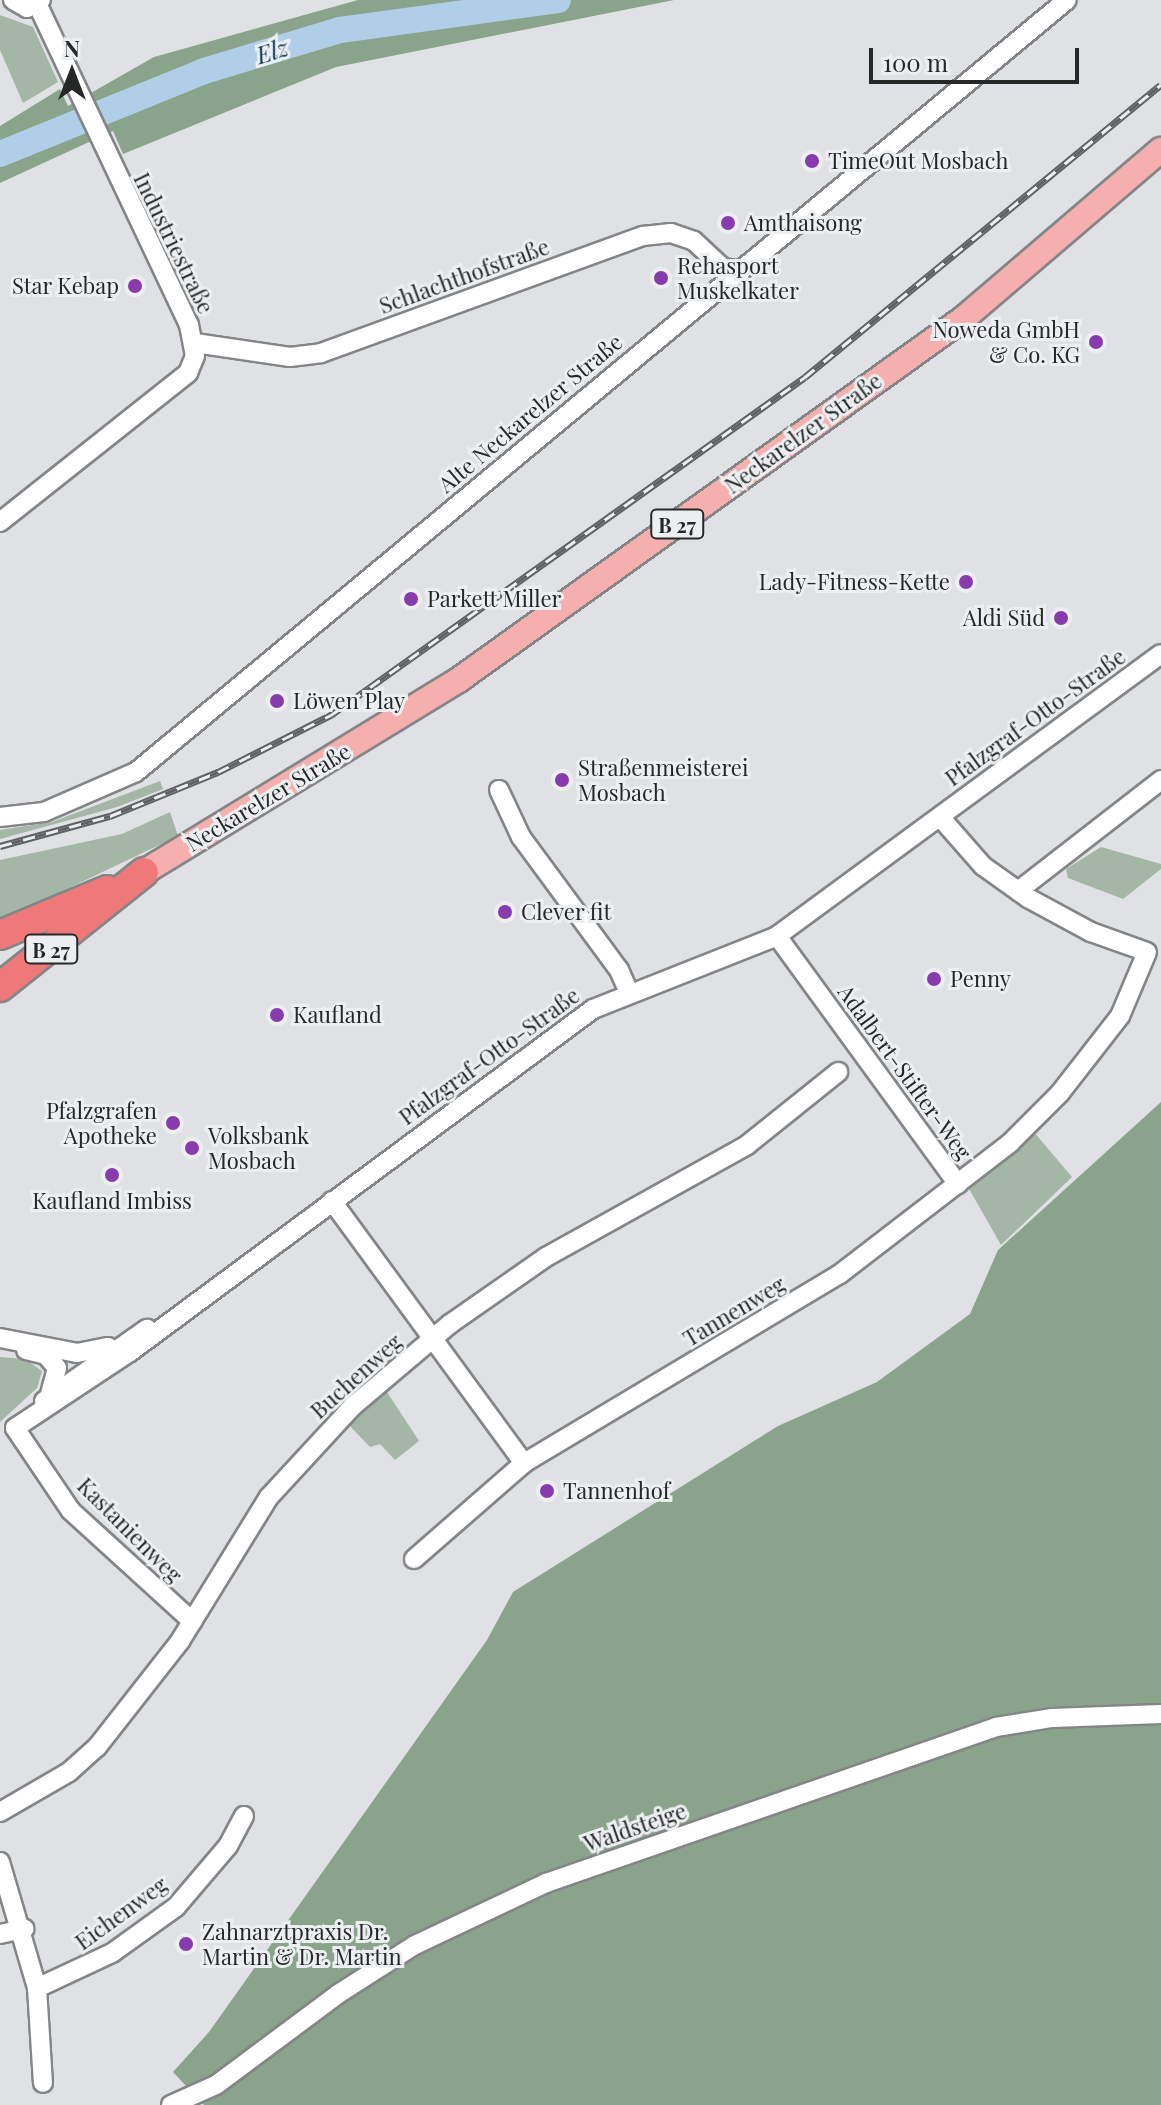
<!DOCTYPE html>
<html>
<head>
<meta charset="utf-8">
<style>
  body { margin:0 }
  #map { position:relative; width:1161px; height:2105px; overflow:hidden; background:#dfe1e4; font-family:"Playfair Display",serif }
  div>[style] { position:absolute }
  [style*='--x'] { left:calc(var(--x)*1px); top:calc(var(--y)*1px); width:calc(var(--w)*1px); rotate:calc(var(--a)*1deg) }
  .green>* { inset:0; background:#a4b6a5 }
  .forest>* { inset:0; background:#89a48a }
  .river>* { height:26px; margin:-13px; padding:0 13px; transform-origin:13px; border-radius:13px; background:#b1cee8 }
  .roads { filter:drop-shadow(2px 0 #838587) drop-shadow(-2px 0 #838587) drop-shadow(0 2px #838587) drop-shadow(0 -2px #838587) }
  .minor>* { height:18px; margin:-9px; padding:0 9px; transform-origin:9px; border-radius:9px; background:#fff }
  .major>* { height:24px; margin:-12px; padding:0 12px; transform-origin:12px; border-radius:12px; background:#f5afae }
  .highway>* { height:28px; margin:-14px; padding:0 14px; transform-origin:14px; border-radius:14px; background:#ef7978 }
  .rail>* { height:7px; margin-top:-3.5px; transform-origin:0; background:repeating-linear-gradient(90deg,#eceff1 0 12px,#606162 0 24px); box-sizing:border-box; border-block:2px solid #606162 }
  .dots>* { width:22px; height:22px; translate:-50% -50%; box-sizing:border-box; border:4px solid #eceff1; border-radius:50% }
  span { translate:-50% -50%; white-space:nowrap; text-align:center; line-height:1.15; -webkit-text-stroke:6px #eceff1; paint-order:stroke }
  .shield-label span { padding:2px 6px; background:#eceff1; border:2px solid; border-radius:6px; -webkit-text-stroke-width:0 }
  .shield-label { font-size:20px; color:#262727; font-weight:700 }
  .poi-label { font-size:22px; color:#262727 }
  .left { translate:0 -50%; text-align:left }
  .right { translate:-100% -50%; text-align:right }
  .street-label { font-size:22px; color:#262727 }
  .water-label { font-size:24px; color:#07385a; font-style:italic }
  .north { position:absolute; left:32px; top:32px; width:80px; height:80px; -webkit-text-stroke:6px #eceff1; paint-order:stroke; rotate:0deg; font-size:22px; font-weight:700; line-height:32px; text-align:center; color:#262727 }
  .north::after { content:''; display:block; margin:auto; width:28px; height:36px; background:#262727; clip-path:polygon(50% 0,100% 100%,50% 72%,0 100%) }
  .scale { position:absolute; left:869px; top:48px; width:210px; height:36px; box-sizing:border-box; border:4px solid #262727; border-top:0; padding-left:10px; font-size:24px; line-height:28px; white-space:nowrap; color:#262727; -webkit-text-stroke:6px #eceff1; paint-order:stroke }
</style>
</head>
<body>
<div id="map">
  <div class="green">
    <i style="clip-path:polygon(0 15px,33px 27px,58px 82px,23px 103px,0 50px)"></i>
    <i style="clip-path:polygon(160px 781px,163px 789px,117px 807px,0 839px,0 830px,52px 822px)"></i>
    <i style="clip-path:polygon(170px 812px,178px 836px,0 921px,0 860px,122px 834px)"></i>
    <i style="clip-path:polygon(1101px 847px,1161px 864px,1161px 869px,1123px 899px,1068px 878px,1066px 869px)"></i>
    <i style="clip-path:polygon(1033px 1131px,1072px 1177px,1001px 1245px,968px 1187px)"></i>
    <i style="clip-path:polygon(0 1357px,25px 1359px,42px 1371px,37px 1388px,0 1422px)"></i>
    <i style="clip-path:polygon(385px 1389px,419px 1441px,395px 1460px,380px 1444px,370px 1447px,347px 1423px)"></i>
  </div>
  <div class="forest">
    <i style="clip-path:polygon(358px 0,674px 0,336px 67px,123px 154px,113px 131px,0 183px,0 126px,60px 89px,68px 106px,154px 57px)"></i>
    <i style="clip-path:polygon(1161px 1102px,1161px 2105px,204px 2105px,173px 2072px,209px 2032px,487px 1640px,513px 1592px,778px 1426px,877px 1382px,970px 1314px,998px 1250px)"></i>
  </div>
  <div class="river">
    <i style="--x:0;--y:154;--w:220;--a:-22.1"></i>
    <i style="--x:204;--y:71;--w:142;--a:-16.8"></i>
    <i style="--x:340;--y:30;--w:220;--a:-7.8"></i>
  </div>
  <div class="roads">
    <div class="minor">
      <i style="--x:13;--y:0;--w:16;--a:30"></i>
      <i style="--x:27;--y:8;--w:16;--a:-30"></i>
      <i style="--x:195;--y:343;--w:96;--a:8.4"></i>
      <i style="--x:290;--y:357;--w:31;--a:-7"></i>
      <i style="--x:321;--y:353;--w:343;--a:-20"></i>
      <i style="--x:643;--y:236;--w:28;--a:-6"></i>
      <i style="--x:671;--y:233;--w:24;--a:19"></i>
      <i style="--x:694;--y:241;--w:40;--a:43"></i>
      <i style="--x:723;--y:268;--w:15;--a:8"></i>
      <i style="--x:0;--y:522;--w:240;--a:-38.4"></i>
      <i style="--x:188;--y:373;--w:18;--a:-68"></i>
      <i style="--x:195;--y:356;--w:32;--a:-101"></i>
      <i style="--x:189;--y:325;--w:355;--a:-115.3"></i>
      <i style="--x:499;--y:790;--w:52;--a:64.9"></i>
      <i style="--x:521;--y:837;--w:165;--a:53.6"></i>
      <i style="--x:619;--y:970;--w:24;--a:66"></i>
      <i style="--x:0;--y:817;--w:44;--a:-6.5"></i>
      <i style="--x:44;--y:812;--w:100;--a:-23.5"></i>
      <i style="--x:136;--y:772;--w:1209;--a:-39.67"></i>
      <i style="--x:940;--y:817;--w:65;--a:48.7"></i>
      <i style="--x:983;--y:866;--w:55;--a:35.4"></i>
      <i style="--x:1028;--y:898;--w:72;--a:28.4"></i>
      <i style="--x:1091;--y:932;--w:59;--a:19.7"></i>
      <i style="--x:1018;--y:891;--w:181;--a:-37.8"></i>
      <i style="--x:777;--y:936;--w:307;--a:53.9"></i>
      <i style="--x:332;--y:1201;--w:325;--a:53.8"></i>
      <i style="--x:524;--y:1463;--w:368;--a:-30.9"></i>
      <i style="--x:840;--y:1274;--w:215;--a:-37.6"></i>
      <i style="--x:1010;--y:1143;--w:71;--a:-45"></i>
      <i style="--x:1060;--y:1093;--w:98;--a:-52.1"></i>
      <i style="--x:1120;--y:1016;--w:69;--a:-67.1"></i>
      <i style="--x:0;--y:1338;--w:78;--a:11"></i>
      <i style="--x:77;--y:1353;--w:32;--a:-11"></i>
      <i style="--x:26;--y:1350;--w:21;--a:14"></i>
      <i style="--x:46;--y:1355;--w:17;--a:50"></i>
      <i style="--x:57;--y:1368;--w:27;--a:105"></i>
      <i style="--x:44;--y:1401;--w:126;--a:-35"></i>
      <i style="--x:15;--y:1428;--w:138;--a:-33.5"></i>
      <i style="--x:130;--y:1352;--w:576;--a:-36.53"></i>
      <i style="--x:593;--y:1009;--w:198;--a:-21.6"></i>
      <i style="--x:777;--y:936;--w:476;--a:-36.3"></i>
      <i style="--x:15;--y:1428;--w:100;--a:56"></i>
      <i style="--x:71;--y:1511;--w:164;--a:42.3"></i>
      <i style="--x:414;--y:1559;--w:146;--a:-41.1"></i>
      <i style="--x:0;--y:1812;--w:80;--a:-30.1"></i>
      <i style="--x:69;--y:1772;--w:38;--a:-42"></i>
      <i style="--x:97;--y:1747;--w:135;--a:-51.9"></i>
      <i style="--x:180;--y:1641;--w:169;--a:-58.3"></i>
      <i style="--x:269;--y:1497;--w:124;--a:-47.3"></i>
      <i style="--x:353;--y:1406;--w:127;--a:-40.2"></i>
      <i style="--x:450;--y:1324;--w:117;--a:-34.9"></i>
      <i style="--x:546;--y:1257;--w:230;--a:-29.1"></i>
      <i style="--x:747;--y:1145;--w:117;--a:-38.7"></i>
      <i style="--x:0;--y:1862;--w:131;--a:73.6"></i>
      <i style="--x:37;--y:1988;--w:95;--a:86.4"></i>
      <i style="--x:0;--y:1934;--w:25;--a:-12"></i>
      <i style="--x:37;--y:1988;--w:83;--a:-25"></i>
      <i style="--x:112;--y:1953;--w:79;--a:-35.7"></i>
      <i style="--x:176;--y:1907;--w:80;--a:-49.6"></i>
      <i style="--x:228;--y:1846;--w:34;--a:-62"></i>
      <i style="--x:171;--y:2105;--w:49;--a:-24"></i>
      <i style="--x:216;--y:2085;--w:152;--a:-36.7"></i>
      <i style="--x:338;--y:1994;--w:91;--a:-32.5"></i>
      <i style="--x:415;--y:1945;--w:145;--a:-25.3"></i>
      <i style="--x:546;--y:1883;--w:476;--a:-19.1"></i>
      <i style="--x:996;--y:1727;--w:57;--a:-9.1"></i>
      <i style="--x:1052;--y:1718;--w:109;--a:-2.1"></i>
    </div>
    <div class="major">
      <i style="--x:144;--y:872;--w:370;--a:-31.4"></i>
      <i style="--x:460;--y:679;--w:620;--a:-35.61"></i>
      <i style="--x:964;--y:318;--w:259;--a:-40.5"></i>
    </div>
    <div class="highway">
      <i style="--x:0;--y:935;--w:116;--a:-22.8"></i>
      <i style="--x:0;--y:987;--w:184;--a:-38.6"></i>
    </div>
  </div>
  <div class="rail">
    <i style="--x:0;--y:846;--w:114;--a:-15.3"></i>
    <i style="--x:110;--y:816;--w:117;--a:-22.2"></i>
    <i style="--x:218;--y:772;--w:127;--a:-26.8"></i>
    <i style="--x:331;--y:715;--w:582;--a:-35.49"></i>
    <i style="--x:805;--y:377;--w:460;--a:-39.4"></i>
  </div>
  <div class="dots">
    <i style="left:812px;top:161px;background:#883bad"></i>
    <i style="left:728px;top:223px;background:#883bad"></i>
    <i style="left:661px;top:278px;background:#883bad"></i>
    <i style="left:135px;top:286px;background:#883bad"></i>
    <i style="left:1096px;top:342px;background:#883bad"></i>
    <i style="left:966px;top:582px;background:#883bad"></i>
    <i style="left:411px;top:599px;background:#883bad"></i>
    <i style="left:1061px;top:618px;background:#883bad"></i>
    <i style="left:277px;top:701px;background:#883bad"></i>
    <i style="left:562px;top:780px;background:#883bad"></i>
    <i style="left:505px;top:912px;background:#883bad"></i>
    <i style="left:934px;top:979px;background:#883bad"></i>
    <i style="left:277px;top:1015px;background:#883bad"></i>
    <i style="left:173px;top:1123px;background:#883bad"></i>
    <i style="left:192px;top:1148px;background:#883bad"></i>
    <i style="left:112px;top:1175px;background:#883bad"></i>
    <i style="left:547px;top:1491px;background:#883bad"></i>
    <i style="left:186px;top:1944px;background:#883bad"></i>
  </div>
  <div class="shield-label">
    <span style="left:677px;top:524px">B 27</span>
    <span style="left:51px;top:949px">B 27</span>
  </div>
  <div class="poi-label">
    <span class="left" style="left:828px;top:161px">TimeOut Mosbach</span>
    <span class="left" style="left:744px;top:223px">Amthaisong</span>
    <span class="left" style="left:677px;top:278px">Rehasport<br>Muskelkater</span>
    <span class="right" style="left:119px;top:286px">Star Kebap</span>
    <span class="right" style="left:1080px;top:342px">Noweda GmbH<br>&amp; Co. KG</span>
    <span class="right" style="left:950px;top:582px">Lady-Fitness-Kette</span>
    <span class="left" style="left:427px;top:599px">Parkett Miller</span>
    <span class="right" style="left:1045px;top:618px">Aldi Süd</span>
    <span class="left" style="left:293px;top:701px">Löwen Play</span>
    <span class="left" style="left:578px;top:780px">Straßenmeisterei<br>Mosbach</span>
    <span class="left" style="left:521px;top:912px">Clever fit</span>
    <span class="left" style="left:950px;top:979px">Penny</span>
    <span class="left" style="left:293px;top:1015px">Kaufland</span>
    <span class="right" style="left:157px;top:1123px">Pfalzgrafen<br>Apotheke</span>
    <span class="left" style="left:208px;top:1148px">Volksbank<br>Mosbach</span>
    <span style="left:112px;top:1201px">Kaufland Imbiss</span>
    <span class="left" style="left:563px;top:1491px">Tannenhof</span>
    <span class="left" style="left:202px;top:1944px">Zahnarztpraxis Dr.<br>Martin &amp; Dr. Martin</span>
  </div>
  <div class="street-label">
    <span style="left:174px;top:243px;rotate:64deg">Industriestraße</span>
    <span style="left:464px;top:276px;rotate:-20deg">Schlachthofstraße</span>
    <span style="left:530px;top:413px;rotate:-40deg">Alte Neckarelzer Straße</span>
    <span style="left:803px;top:433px;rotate:-36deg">Neckarelzer Straße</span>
    <span style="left:1035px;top:717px;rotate:-36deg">Pfalzgraf-Otto-Straße</span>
    <span style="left:268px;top:797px;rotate:-31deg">Neckarelzer Straße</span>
    <span style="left:489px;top:1056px;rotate:-36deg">Pfalzgraf-Otto-Straße</span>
    <span style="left:905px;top:1072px;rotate:54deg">Adalbert-Stifter-Weg</span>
    <span style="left:734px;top:1311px;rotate:-31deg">Tannenweg</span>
    <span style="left:356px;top:1376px;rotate:-42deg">Buchenweg</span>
    <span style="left:130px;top:1530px;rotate:45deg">Kastanienweg</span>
    <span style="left:635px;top:1827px;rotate:-19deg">Waldsteige</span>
    <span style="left:121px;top:1913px;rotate:-36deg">Eichenweg</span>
  </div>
  <div class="water-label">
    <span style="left:272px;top:51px;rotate:-17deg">Elz</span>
  </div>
  <div class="north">N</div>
  <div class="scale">100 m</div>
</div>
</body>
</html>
